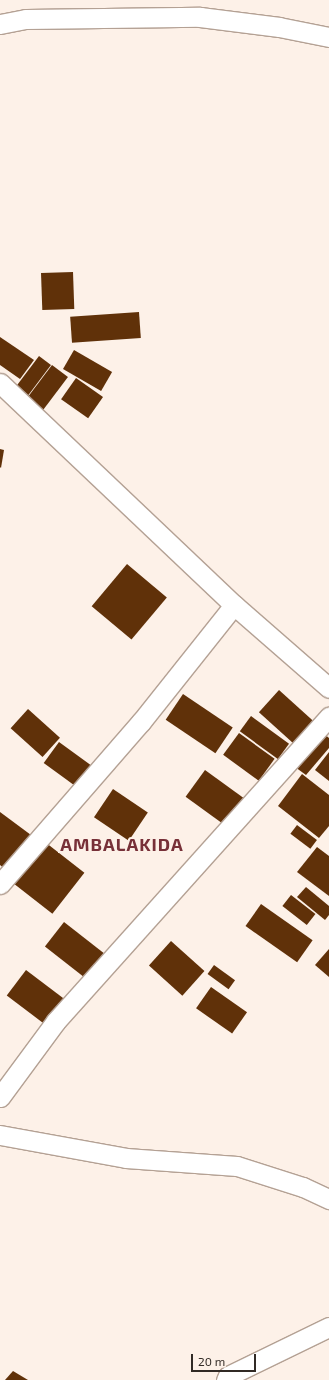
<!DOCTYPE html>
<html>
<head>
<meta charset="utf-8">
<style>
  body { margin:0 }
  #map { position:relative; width:329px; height:1380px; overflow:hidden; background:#fdf1e8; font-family:"Exo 2",sans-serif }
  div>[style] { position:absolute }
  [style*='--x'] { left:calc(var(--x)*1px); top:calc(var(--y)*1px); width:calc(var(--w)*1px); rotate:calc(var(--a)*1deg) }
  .building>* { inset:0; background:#603109; transform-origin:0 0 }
  .roads { filter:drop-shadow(1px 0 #b4a194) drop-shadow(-1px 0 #b4a194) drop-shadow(0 1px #b4a194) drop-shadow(0 -1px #b4a194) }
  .minor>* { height:19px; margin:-9.5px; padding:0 9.5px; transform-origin:9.5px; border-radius:9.5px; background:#fff }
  span { translate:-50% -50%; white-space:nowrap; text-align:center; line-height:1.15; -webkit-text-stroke:4px #fdf1e8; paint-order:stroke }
  .district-label { font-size:18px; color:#773038; font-weight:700; letter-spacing:1px }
  .scale { position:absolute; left:191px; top:1354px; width:65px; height:18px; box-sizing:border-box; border:2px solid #312a25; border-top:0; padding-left:5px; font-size:12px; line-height:14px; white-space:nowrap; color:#312a25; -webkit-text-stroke:3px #fdf1e8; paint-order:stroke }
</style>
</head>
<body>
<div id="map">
  <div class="building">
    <i style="left:73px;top:272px;width:37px;height:32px;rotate:88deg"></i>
    <i style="left:139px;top:312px;width:26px;height:69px;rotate:86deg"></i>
    <i style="clip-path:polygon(0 337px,34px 360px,20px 379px,0 365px)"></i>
    <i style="left:74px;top:350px;width:44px;height:22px;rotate:30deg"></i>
    <i style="left:39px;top:356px;width:15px;height:40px;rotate:37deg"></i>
    <i style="left:52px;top:365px;width:20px;height:42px;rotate:37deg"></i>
    <i style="left:76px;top:378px;width:33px;height:26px;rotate:35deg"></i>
    <i style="clip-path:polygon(0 449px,4px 450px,1px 468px,0 467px)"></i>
    <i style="left:127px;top:564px;width:52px;height:55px;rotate:40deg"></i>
    <i style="left:279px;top:690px;width:51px;height:30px;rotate:42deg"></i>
    <i style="left:183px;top:694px;width:60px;height:31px;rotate:34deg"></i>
    <i style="left:28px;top:709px;width:43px;height:26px;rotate:42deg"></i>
    <i style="left:251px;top:716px;width:47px;height:19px;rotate:36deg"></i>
    <i style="left:239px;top:733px;width:44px;height:27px;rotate:36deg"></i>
    <i style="clip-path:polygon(323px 733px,329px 738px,329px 748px,306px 775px,295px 767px)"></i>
    <i style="left:59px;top:742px;width:39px;height:26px;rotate:36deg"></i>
    <i style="clip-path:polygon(329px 752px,329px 781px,315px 770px)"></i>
    <i style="left:205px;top:770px;width:52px;height:33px;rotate:36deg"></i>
    <i style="clip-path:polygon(302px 774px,329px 795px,329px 826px,319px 838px,278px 806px)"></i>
    <i style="left:113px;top:789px;width:42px;height:34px;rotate:34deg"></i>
    <i style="clip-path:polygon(0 812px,31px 835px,6px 870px,0 865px)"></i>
    <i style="left:297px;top:825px;width:25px;height:11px;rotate:37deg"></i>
    <i style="left:45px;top:842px;width:50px;height:52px;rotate:38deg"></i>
    <i style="clip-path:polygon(317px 847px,329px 856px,329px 896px,297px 872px)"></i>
    <i style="clip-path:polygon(306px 887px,329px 906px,329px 915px,325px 920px,297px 897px)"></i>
    <i style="left:291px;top:895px;width:31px;height:14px;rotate:38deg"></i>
    <i style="left:261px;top:904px;width:63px;height:27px;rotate:35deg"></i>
    <i style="left:64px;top:922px;width:58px;height:31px;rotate:38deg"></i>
    <i style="left:171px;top:941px;width:45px;height:33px;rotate:42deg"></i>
    <i style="clip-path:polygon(329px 949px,329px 977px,315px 965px)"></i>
    <i style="left:214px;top:965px;width:26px;height:11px;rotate:36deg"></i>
    <i style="left:26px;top:970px;width:48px;height:32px;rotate:37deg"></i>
    <i style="left:211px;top:987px;width:44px;height:26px;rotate:35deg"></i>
    <i style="clip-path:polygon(13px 1371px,28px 1380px,5px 1380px)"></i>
  </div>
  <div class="roads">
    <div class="minor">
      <i style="--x:0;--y:24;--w:26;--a:-11"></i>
      <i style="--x:26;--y:19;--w:174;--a:-0.7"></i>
      <i style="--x:200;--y:17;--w:80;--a:7.2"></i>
      <i style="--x:279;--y:27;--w:51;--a:11.3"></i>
      <i style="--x:0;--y:383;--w:323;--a:43.5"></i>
      <i style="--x:234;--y:605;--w:126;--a:41.1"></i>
      <i style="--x:0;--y:884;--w:215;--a:-49"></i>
      <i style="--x:141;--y:722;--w:149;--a:-51.5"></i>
      <i style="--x:0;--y:1097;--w:94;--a:-53.6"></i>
      <i style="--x:56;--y:1021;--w:409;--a:-48.1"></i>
      <i style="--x:0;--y:1135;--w:128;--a:10.3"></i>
      <i style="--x:126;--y:1158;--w:111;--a:4.1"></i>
      <i style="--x:237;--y:1166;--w:69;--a:17.7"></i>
      <i style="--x:303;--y:1187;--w:29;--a:25"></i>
      <i style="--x:226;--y:1380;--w:4;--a:-63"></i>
      <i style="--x:228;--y:1376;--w:112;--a:-25.9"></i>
    </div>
  </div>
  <div class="district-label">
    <span style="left:122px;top:844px">AMBALAKIDA</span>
  </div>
  <div class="scale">20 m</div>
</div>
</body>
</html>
